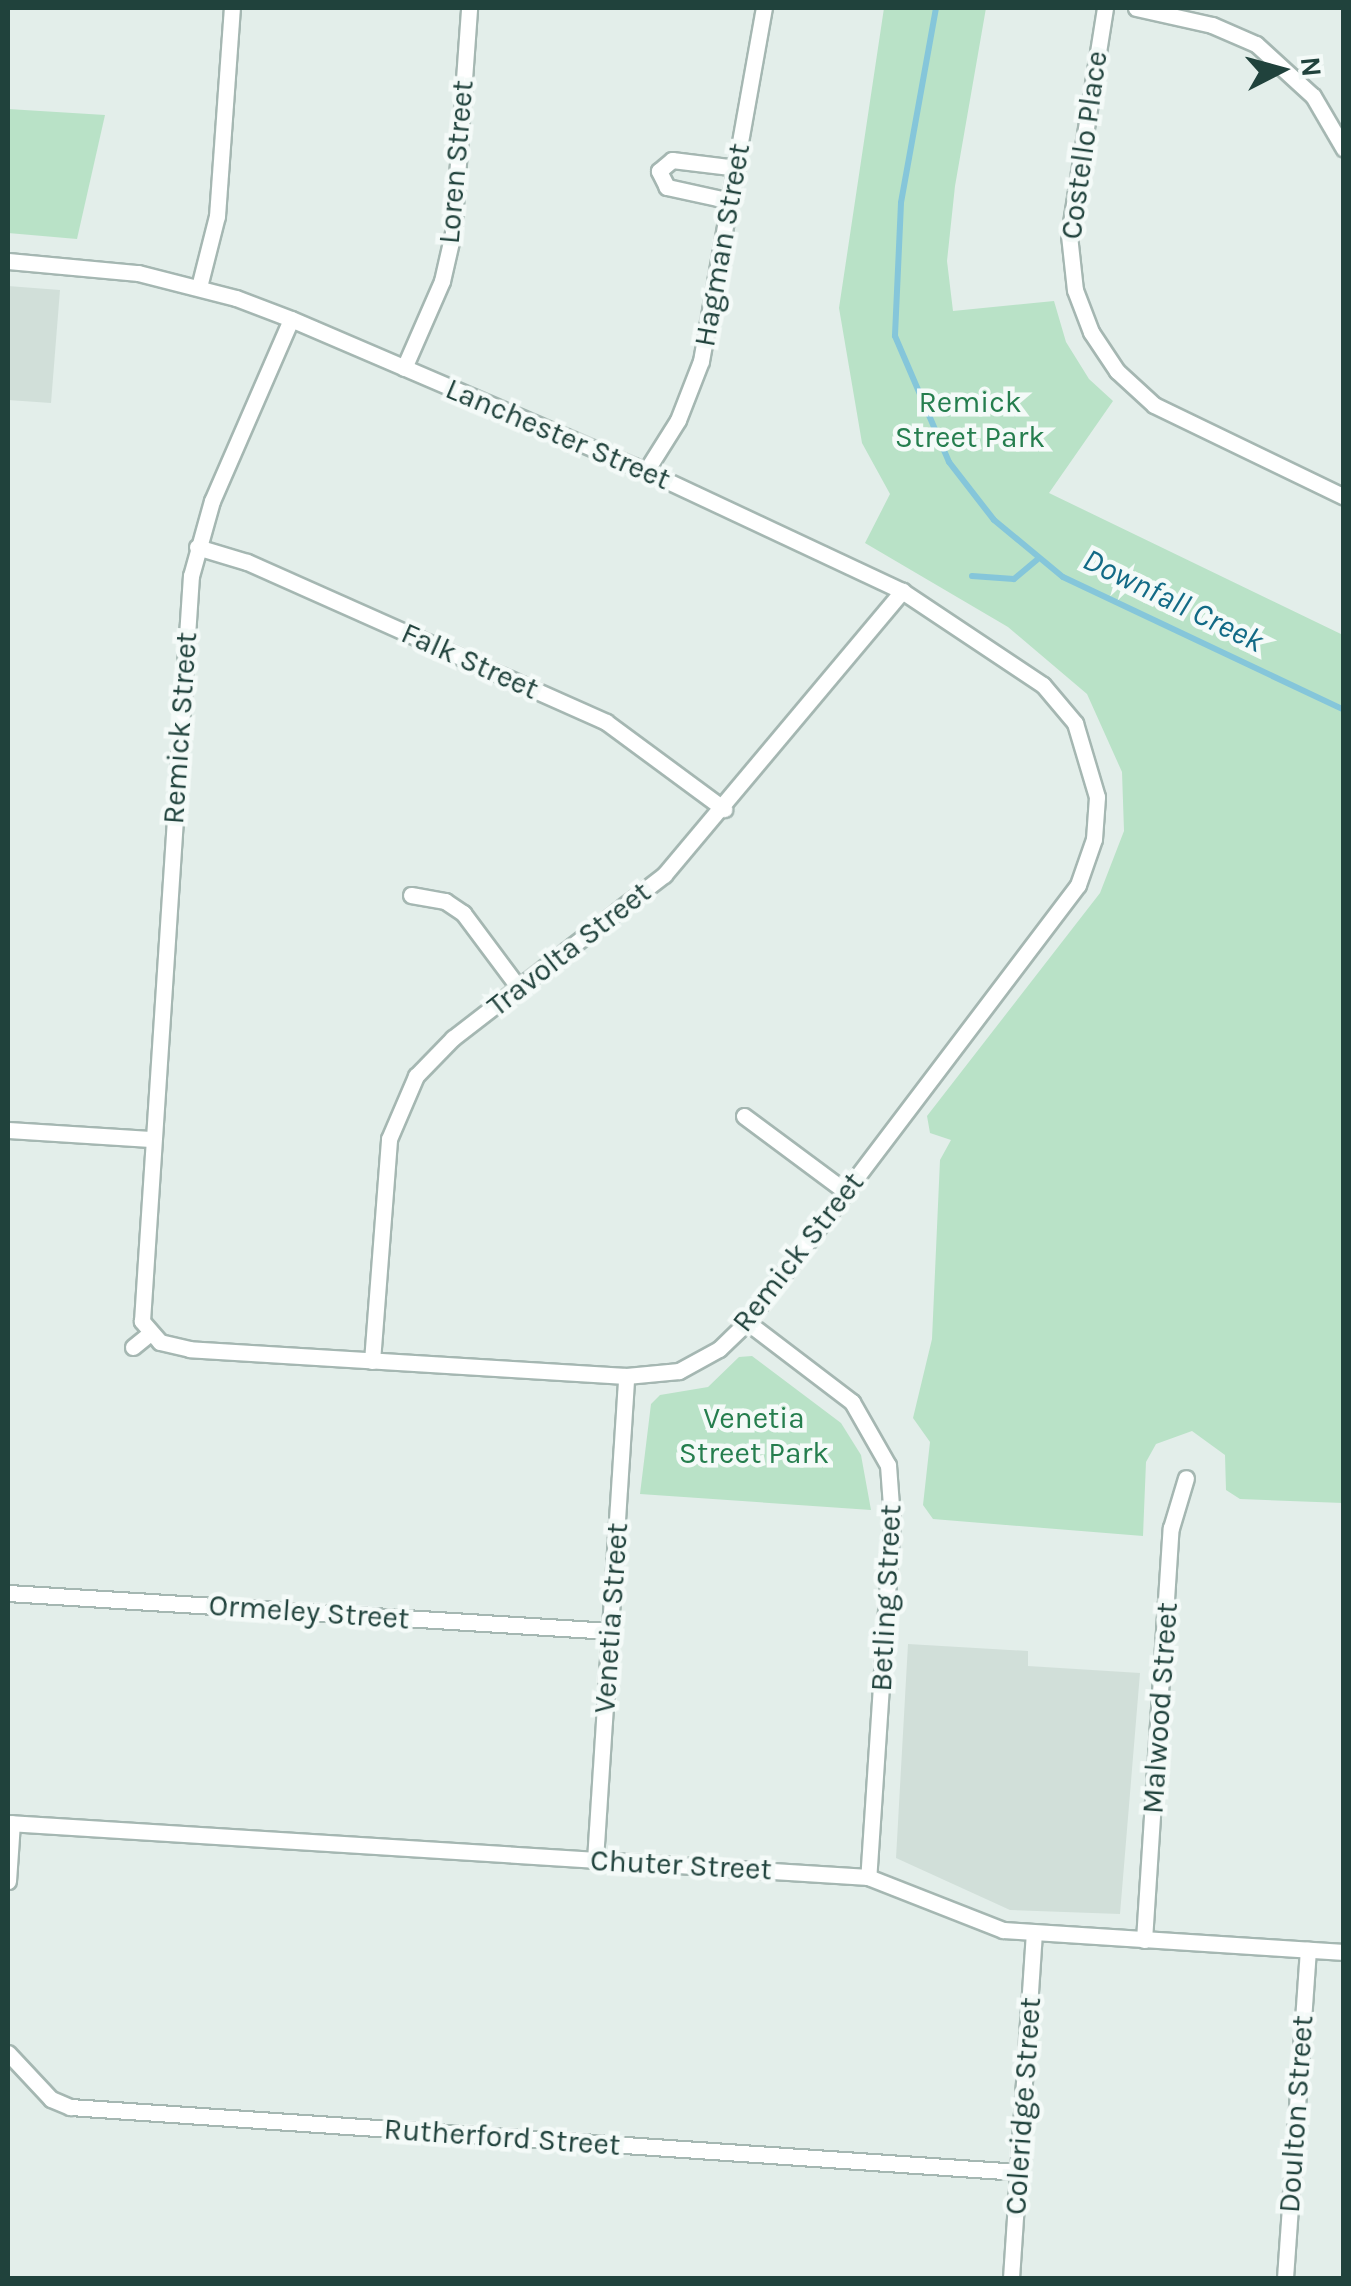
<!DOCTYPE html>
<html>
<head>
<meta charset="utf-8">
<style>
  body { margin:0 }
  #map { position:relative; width:1351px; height:2286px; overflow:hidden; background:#e3eeea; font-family:Karla,sans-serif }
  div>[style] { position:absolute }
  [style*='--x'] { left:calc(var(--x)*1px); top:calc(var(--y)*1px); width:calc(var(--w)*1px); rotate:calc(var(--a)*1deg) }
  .built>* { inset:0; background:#d1dfd9 }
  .green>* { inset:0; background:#b9e2c7 }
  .stream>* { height:6px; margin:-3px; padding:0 3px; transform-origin:3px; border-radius:3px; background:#85c6da }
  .roads { filter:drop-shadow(2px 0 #a5b7b2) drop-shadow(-2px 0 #a5b7b2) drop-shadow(0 2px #a5b7b2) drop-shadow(0 -2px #a5b7b2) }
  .minor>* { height:15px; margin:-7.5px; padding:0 7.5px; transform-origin:7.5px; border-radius:7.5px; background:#fff }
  span { translate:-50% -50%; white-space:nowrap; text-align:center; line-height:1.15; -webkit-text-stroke:9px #f4faf8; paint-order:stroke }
  .street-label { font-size:30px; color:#20423c }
  .park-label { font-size:30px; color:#257e4e }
  .water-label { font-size:32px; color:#126a86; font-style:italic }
  .frame { position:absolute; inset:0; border:10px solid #20423c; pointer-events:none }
  .north { position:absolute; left:1231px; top:20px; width:100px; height:100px; -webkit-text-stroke:8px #f4faf8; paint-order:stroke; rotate:84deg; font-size:28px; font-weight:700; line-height:40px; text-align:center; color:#20423c }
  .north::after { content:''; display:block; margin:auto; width:35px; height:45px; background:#20423c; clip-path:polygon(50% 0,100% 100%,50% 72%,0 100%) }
</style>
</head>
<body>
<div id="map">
  <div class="built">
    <i style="clip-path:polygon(8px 286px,60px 290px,51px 403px,8px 400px)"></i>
    <i style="clip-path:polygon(908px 1644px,1028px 1651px,1028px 1666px,1140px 1673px,1120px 1914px,1010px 1910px,896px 1858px)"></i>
  </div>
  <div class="green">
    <i style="clip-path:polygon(884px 8px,986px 8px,955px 186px,947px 261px,953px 311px,1054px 301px,1066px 342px,1089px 379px,1113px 401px,1049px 493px,1343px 635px,1343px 1503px,1240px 1499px,1226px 1490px,1225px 1455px,1192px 1431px,1156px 1444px,1146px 1462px,1143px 1536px,933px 1519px,923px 1505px,930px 1442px,913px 1418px,932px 1339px,940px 1160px,951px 1140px,930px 1133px,927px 1116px,1100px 893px,1124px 831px,1122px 772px,1087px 694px,1008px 627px,865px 543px,890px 494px,862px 443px,839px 308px)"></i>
    <i style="clip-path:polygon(8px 109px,105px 115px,77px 239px,8px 233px)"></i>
    <i style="clip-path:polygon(752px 1356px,841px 1423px,861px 1455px,871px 1510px,640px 1494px,651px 1404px,660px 1395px,708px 1387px,739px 1357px)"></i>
  </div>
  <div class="stream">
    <i style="--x:936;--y:8;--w:198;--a:100.2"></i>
    <i style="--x:901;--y:203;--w:133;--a:92.6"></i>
    <i style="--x:895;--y:336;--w:137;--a:66.8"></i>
    <i style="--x:949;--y:462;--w:73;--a:52.2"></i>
    <i style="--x:994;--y:520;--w:89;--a:39.6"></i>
    <i style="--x:1063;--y:577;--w:311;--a:25.3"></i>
    <i style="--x:972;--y:576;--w:42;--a:4.1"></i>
    <i style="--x:1014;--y:579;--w:30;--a:-40"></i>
  </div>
  <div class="roads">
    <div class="minor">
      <i style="--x:1105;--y:8;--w:230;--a:99"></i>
      <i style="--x:1069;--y:235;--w:55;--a:83.8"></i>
      <i style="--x:1075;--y:290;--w:45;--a:69.1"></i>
      <i style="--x:1091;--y:332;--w:47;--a:56.3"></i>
      <i style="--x:1117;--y:371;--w:50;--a:42.6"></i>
      <i style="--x:1154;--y:405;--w:211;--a:25.8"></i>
      <i style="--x:1136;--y:8;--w:78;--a:12.6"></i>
      <i style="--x:1212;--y:25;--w:48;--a:23.4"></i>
      <i style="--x:1256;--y:44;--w:77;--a:42.4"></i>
      <i style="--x:1313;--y:96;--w:61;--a:59.7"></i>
      <i style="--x:731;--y:201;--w:66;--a:-167.7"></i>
      <i style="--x:667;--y:187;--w:18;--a:-117"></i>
      <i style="--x:659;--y:171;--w:17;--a:-40"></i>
      <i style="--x:672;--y:160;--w:65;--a:7"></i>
      <i style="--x:8;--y:261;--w:131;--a:5.3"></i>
      <i style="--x:138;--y:273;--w:101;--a:14.3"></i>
      <i style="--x:236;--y:298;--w:59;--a:20.9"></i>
      <i style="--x:291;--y:319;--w:386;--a:23.2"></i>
      <i style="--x:646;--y:471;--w:283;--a:25.1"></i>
      <i style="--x:902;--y:591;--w:169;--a:33.7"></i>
      <i style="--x:1043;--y:685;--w:50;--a:49.9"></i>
      <i style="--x:1075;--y:723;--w:77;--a:73.4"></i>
      <i style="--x:1097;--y:797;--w:42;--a:94.1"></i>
      <i style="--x:1094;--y:839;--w:49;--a:109.2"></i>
      <i style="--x:1078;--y:885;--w:548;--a:127.14"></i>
      <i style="--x:747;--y:1322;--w:39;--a:136"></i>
      <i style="--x:719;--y:1349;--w:46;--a:151.2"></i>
      <i style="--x:679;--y:1371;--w:53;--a:174.6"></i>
      <i style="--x:626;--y:1376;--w:437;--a:-176.5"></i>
      <i style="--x:190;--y:1349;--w:31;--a:-167"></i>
      <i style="--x:160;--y:1342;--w:28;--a:-131"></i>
      <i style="--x:142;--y:1321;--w:747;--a:-86.24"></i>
      <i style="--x:191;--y:576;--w:78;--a:-74.4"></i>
      <i style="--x:212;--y:501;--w:198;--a:-66.5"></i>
      <i style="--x:199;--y:287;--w:73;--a:-75.8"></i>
      <i style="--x:217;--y:216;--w:209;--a:-85.9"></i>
      <i style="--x:404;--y:368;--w:95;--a:-66.4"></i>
      <i style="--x:442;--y:281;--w:49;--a:-77.1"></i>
      <i style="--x:453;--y:233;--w:226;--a:-85.9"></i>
      <i style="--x:646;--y:471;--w:60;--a:-57.9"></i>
      <i style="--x:678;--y:420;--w:63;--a:-68.7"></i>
      <i style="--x:701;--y:361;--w:359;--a:-79.9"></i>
      <i style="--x:197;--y:547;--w:52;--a:16.7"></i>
      <i style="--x:247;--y:562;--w:393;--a:24"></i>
      <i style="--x:606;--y:722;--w:147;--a:36.4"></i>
      <i style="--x:411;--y:895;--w:35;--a:10"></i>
      <i style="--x:445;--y:901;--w:22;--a:34"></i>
      <i style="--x:463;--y:913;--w:94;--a:53.3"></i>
      <i style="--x:744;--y:1116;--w:126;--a:36.6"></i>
      <i style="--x:8;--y:1130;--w:143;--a:3.6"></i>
      <i style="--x:747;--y:1322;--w:132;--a:37.3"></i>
      <i style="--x:852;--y:1402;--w:73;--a:60.3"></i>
      <i style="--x:888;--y:1465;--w:55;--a:85.8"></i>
      <i style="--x:892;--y:1520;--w:358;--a:93.8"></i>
      <i style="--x:133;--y:1347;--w:21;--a:-39"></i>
      <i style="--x:372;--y:1361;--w:223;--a:-85.6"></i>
      <i style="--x:389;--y:1139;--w:69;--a:-66.8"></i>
      <i style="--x:416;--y:1076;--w:53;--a:-45.8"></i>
      <i style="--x:453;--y:1038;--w:267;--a:-37.7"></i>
      <i style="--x:664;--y:875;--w:371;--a:-50"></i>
      <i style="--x:8;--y:1593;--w:603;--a:3.61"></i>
      <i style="--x:8;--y:1823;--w:862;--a:3.59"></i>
      <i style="--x:868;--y:1877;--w:145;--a:21.4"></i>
      <i style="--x:1003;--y:1930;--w:342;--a:3.7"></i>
      <i style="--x:595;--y:1860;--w:485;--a:-86.3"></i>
      <i style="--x:8;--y:1881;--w:58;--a:-86.1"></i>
      <i style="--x:1144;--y:1940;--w:413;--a:-86.3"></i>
      <i style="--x:1171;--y:1528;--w:52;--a:-73.3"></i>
      <i style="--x:8;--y:2053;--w:63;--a:46.9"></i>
      <i style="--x:51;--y:2099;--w:21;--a:23"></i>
      <i style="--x:70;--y:2107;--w:950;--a:3.92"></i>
      <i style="--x:1011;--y:2278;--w:345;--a:-86.2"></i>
      <i style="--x:1285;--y:2278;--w:329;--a:-86"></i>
    </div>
  </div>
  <div class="street-label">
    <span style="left:1084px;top:145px;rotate:-82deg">Costello Place</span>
    <span style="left:456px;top:162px;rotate:-85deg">Loren Street</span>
    <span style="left:722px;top:245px;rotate:-80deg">Hagman Street</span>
    <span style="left:558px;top:434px;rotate:23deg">Lanchester Street</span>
    <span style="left:470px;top:661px;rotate:24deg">Falk Street</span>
    <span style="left:180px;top:728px;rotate:-86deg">Remick Street</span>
    <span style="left:569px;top:949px;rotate:-38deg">Travolta Street</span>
    <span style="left:798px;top:1252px;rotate:-52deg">Remick Street</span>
    <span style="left:886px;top:1598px;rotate:-87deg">Betling Street</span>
    <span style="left:309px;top:1612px;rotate:4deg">Ormeley Street</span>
    <span style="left:611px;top:1618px;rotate:-86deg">Venetia Street</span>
    <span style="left:1160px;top:1708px;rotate:-86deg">Malwood Street</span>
    <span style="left:681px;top:1865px;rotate:3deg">Chuter Street</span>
    <span style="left:1023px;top:2106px;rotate:-86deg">Coleridge Street</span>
    <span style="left:1296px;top:2114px;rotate:-86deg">Doulton Street</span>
    <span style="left:502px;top:2137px;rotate:4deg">Rutherford Street</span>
  </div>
  <div class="park-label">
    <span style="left:970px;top:419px">Remick<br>Street Park</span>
    <span style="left:754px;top:1435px">Venetia<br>Street Park</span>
  </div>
  <div class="water-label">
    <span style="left:1173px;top:601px;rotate:26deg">Downfall Creek</span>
  </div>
  <div class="frame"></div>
  <div class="north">N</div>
</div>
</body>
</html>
